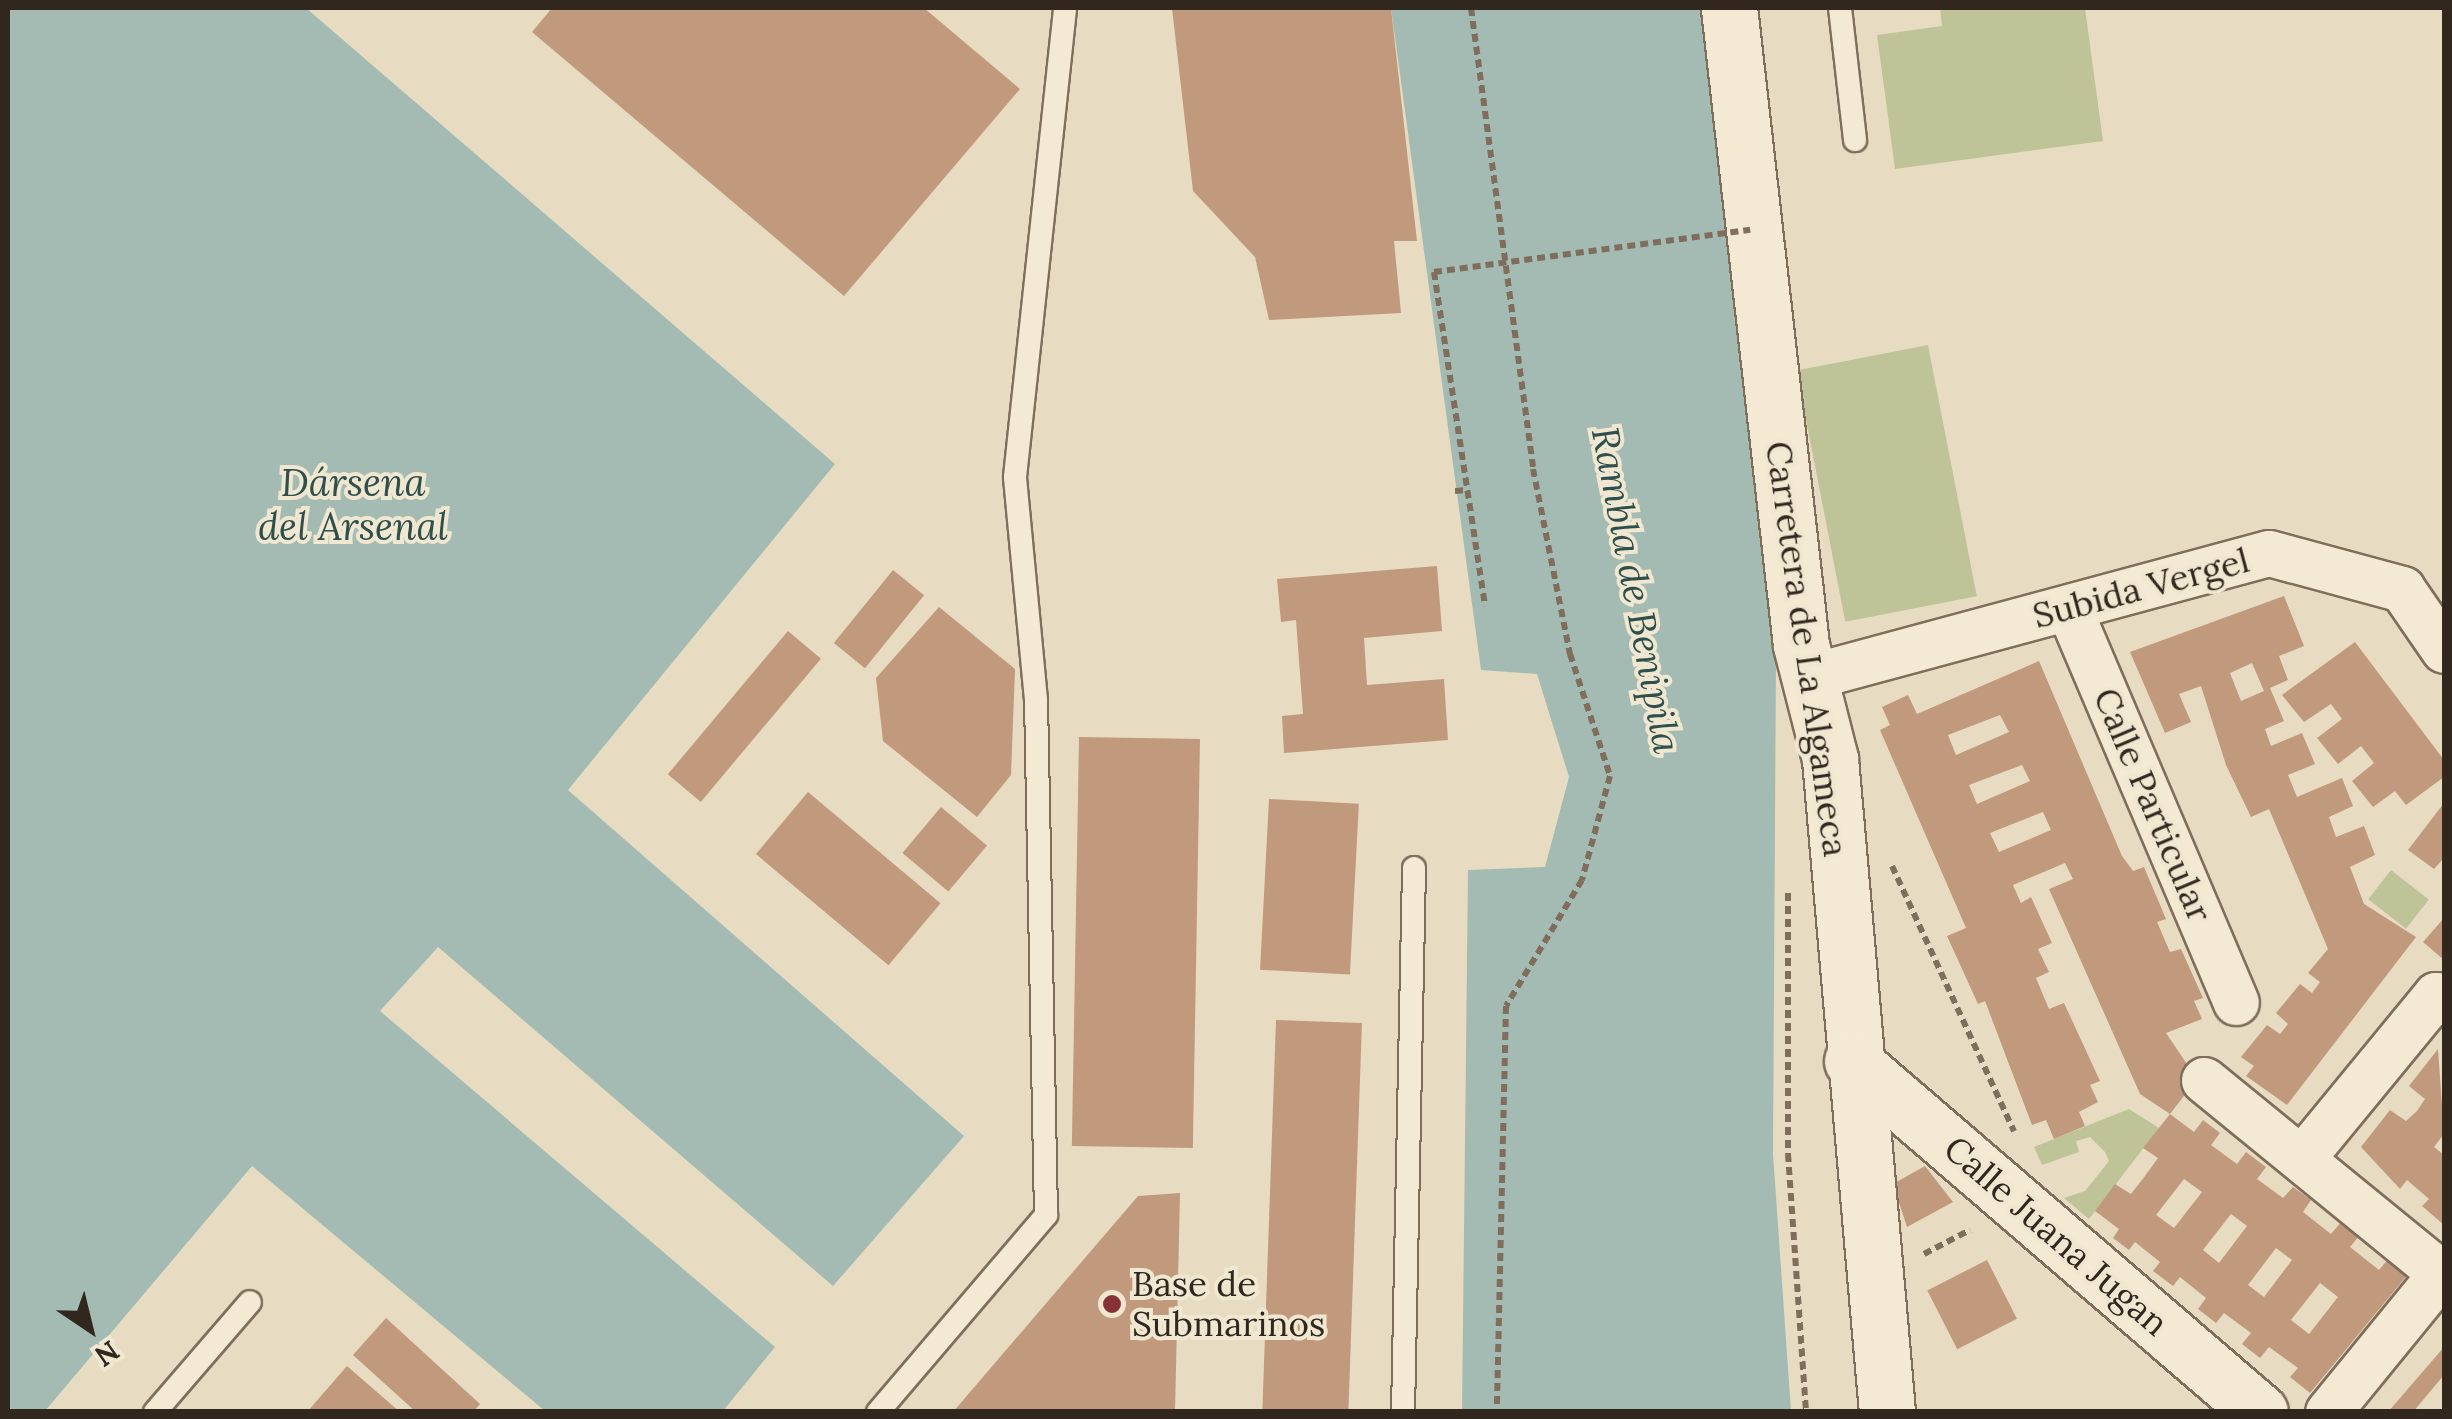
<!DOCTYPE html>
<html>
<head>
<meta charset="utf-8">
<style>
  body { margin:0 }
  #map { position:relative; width:2452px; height:1419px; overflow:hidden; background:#e7dcc2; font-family:Lora,serif }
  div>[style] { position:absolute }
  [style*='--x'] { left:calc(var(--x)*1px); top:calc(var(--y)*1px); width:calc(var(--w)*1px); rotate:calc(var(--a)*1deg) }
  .green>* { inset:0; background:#bfc498; transform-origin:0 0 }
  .water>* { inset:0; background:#a4bbb4 }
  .building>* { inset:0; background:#c1997d; transform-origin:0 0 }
  .path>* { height:6px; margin-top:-3px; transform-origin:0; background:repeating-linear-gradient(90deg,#7f6e5c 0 8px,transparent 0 13px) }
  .roads { filter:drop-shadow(2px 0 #7f6e5c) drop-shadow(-2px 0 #7f6e5c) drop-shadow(0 2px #7f6e5c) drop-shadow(0 -2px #7f6e5c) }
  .service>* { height:22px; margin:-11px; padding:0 11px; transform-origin:11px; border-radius:11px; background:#f4ead4 }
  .minor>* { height:45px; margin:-22.5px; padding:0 22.5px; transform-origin:22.5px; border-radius:22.5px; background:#f4ead4 }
  .tertiary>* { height:55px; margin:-27.5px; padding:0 27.5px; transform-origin:27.5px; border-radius:27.5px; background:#f4ead4 }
  .path-bridge>* { height:6px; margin-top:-3px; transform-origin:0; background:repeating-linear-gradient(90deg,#7f6e5c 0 8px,transparent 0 13px) }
  .dots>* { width:28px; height:28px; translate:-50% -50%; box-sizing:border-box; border:5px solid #f0e7d1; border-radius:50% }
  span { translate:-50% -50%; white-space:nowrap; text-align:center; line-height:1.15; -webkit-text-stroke:8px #f0e7d1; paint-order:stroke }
  .street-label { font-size:35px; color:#31271e }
  .poi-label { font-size:35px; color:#31271e }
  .left { translate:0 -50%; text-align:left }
  .water-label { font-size:38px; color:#2f4f4d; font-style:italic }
  .frame { position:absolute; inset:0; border:10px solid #31271e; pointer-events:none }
  .north { position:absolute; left:40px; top:1279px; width:100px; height:100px; -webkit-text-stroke:8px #f0e7d1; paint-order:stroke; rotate:145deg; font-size:28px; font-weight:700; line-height:40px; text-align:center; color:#31271e }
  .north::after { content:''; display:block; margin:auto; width:35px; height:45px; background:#31271e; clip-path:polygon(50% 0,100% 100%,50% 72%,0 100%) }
</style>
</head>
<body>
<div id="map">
  <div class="green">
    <i style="clip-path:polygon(1940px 8px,2085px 8px,2103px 141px,1895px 169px,1877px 35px,1942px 26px)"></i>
    <i style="left:1928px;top:345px;width:256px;height:134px;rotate:79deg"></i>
    <i style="left:2391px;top:870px;width:48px;height:37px;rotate:38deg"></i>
    <i style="clip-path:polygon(2129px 1109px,2159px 1128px,2089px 1219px,2064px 1198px,2085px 1191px,2109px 1161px,2105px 1152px,2090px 1137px,2076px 1141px,2079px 1152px,2042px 1165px,2034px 1147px)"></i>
  </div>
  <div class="water">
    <i style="clip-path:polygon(8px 8px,306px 8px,835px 464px,568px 790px,964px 1136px,833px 1286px,438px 947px,380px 1011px,775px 1347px,723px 1411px,545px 1411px,252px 1166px,45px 1411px,8px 1411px)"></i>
    <i style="clip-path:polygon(1391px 8px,1707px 8px,1776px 660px,1773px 1154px,1791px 1411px,1462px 1411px,1468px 870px,1545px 867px,1569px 777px,1537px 674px,1481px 670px)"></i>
  </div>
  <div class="building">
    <i style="clip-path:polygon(552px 8px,924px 8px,1020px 89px,844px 296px,532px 32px)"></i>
    <i style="clip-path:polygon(1172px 8px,1391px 8px,1417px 241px,1394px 241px,1401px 313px,1269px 320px,1255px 257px,1193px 191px)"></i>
    <i style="clip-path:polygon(1437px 566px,1442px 631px,1364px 638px,1367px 685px,1444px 679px,1448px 740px,1284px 753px,1282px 716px,1303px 714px,1296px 620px,1281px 622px,1277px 579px)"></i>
    <i style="left:893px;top:570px;width:40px;height:94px;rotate:39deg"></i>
    <i style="clip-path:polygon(evenodd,2284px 596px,2304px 646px,2279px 656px,2288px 680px,2270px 688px,2284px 721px,2265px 729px,2271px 746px,2302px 733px,2315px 764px,2288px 775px,2297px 797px,2342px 778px,2353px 806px,2329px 817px,2336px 837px,2364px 826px,2375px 855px,2350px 867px,2364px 904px,2416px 937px,2287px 1105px,2246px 1076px,2254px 1066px,2241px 1057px,2267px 1025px,2280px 1034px,2288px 1024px,2276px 1013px,2300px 984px,2312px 993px,2320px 982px,2308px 973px,2328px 949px,2269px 809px,2251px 817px,2226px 765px,2201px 686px,2179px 694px,2191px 722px,2165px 733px,2130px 652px,2284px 596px,2252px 663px,2264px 691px,2241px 701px,2230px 673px,2252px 663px)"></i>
    <i style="clip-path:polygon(939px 607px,1015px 669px,1011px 775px,977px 817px,883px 741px,876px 678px)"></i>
    <i style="left:788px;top:631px;width:43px;height:187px;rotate:40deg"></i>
    <i style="clip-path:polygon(2355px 642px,2444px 760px,2444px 777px,2406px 805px,2395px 791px,2373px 807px,2352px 781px,2374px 763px,2361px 746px,2338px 764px,2317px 738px,2342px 719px,2331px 704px,2304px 722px,2282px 695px)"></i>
    <i style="clip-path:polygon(evenodd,2039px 661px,2122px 856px,2133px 871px,2144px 867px,2166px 919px,2157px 922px,2170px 952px,2181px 949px,2203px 998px,2194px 1001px,2202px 1019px,2166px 1033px,2197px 1079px,2170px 1114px,2140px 1094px,2049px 889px,2073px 879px,2065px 863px,2013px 885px,2021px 903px,2031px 897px,2052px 943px,2038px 949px,2049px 972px,2036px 978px,2049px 1009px,2064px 1003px,2100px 1081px,2090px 1085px,2098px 1102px,2079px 1112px,2085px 1126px,2054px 1139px,2046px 1120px,2032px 1125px,1985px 1001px,1978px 1004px,1947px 936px,1966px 928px,1880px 730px,1890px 725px,1882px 707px,1908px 695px,1917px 714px,2039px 661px,2000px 715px,2009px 732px,1956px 755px,1948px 735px,2000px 715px,2039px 661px,2022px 765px,2030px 781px,1977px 804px,1969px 785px,2022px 765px,2039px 661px,2043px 812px,2051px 830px,1999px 852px,1990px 833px,2043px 812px)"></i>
    <i style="left:1079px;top:737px;width:121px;height:409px;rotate:1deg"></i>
    <i style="left:808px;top:792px;width:173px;height:81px;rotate:40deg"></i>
    <i style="left:1269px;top:799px;width:90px;height:171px;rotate:3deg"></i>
    <i style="clip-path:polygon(2444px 803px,2444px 858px,2434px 869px,2408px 850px)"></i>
    <i style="left:941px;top:807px;width:60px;height:60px;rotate:40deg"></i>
    <i style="clip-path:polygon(2444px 918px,2444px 960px,2423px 942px)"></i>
    <i style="left:1276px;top:1020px;width:86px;height:392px;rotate:2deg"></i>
    <i style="clip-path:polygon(2438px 1049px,2444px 1134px,2434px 1147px,2444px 1155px,2444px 1225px,2422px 1206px,2429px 1199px,2407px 1180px,2400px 1189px,2361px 1147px,2390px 1110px,2406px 1121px,2417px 1111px,2425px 1099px,2409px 1086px)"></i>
    <i style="clip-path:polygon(evenodd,2170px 1114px,2194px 1132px,2203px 1120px,2220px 1133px,2211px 1145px,2237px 1164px,2246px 1152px,2266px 1167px,2257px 1179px,2283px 1198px,2293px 1187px,2311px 1200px,2303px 1212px,2331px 1234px,2341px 1222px,2359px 1236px,2350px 1247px,2379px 1270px,2389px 1258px,2409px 1273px,2310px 1393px,2290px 1377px,2298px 1368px,2269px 1347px,2260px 1358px,2242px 1344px,2251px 1333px,2224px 1313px,2216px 1323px,2198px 1309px,2206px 1298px,2180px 1277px,2173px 1286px,2153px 1271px,2160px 1262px,2135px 1242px,2129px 1250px,2113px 1238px,2119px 1229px,2095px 1211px,2115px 1184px,2131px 1194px,2145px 1176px,2158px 1158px,2143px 1148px,2170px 1114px,2184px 1179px,2202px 1192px,2174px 1228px,2156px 1215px,2184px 1179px,2170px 1114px,2231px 1214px,2247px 1226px,2219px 1263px,2203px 1250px,2231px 1214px,2170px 1114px,2276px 1248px,2292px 1260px,2264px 1297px,2248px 1285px,2276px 1248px,2170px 1114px,2320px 1283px,2338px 1297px,2309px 1334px,2291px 1320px,2320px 1283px)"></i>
    <i style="clip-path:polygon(1925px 1166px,1953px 1202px,1907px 1227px,1893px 1184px)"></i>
    <i style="clip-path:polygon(1180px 1193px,1175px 1412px,953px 1412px,1138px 1196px)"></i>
    <i style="left:1987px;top:1260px;width:66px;height:67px;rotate:63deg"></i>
    <i style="clip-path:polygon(386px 1318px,480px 1404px,473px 1412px,416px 1412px,353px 1355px)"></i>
    <i style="clip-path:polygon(2444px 1347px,2444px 1375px,2413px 1412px,2388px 1412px)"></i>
    <i style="clip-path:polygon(347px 1366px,400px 1412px,307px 1412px)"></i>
  </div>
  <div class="path">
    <i style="--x:1471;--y:8;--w:465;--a:82.3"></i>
    <i style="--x:1533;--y:469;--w:189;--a:78.7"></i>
    <i style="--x:1570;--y:654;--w:128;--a:71.8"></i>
    <i style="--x:1610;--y:776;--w:108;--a:105.1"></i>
    <i style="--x:1582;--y:880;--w:147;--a:121.1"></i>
    <i style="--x:1506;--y:1006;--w:406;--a:91.3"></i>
    <i style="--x:1434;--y:272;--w:338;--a:81.3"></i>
    <i style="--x:1455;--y:491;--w:13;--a:-4"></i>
    <i style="--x:1892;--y:866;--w:292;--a:65.3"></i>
    <i style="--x:1788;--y:893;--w:261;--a:90"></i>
    <i style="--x:1788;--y:1154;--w:259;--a:86"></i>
    <i style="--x:1924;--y:1254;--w:52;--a:-27.6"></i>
  </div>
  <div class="roads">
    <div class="service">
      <i style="--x:1840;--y:8;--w:133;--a:83.5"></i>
      <i style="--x:155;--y:1412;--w:145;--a:-49.2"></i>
      <i style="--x:878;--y:1412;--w:259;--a:-49.5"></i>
      <i style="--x:1046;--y:1215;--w:515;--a:-91.11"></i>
      <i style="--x:1036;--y:700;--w:224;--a:-95.4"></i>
      <i style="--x:1015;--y:477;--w:472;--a:-83.9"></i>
      <i style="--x:1403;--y:1412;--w:544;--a:-88.84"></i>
    </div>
    <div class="minor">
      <i style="--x:2069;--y:609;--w:427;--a:67"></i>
      <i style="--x:1809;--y:677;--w:476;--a:-15.1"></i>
      <i style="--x:2269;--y:553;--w:138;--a:15.1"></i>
      <i style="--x:2402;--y:589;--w:74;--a:55.5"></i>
      <i style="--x:2204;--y:1080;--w:307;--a:39.2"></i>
      <i style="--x:2302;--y:1158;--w:211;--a:-50.6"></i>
      <i style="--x:2436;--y:995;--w:11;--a:41"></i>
      <i style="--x:2328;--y:1412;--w:183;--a:-50.8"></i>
    </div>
    <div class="tertiary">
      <i style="--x:1729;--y:8;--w:641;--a:83.55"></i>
      <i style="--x:1801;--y:645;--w:118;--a:75.7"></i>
      <i style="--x:1830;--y:759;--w:655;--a:85.01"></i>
      <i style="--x:1852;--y:1061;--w:538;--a:40.71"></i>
    </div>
  </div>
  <div class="path-bridge">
    <i style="--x:1434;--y:272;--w:319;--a:-7.6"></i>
  </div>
  <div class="dots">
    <i style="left:1112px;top:1304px;background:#863334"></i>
  </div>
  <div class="street-label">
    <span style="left:2141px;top:588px;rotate:-15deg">Subida Vergel</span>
    <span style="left:1807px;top:649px;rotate:82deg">Carretera de La Algameca</span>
    <span style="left:2153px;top:805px;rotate:67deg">Calle Particular</span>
    <span style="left:2056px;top:1236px;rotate:41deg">Calle Juana Jugan</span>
  </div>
  <div class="poi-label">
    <span class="left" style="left:1132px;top:1304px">Base de<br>Submarinos</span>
  </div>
  <div class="water-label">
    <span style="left:353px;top:505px">Dársena<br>del Arsenal</span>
    <span style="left:1636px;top:590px;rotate:79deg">Rambla de Benipila</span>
  </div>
  <div class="frame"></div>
  <div class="north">N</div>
</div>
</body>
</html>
